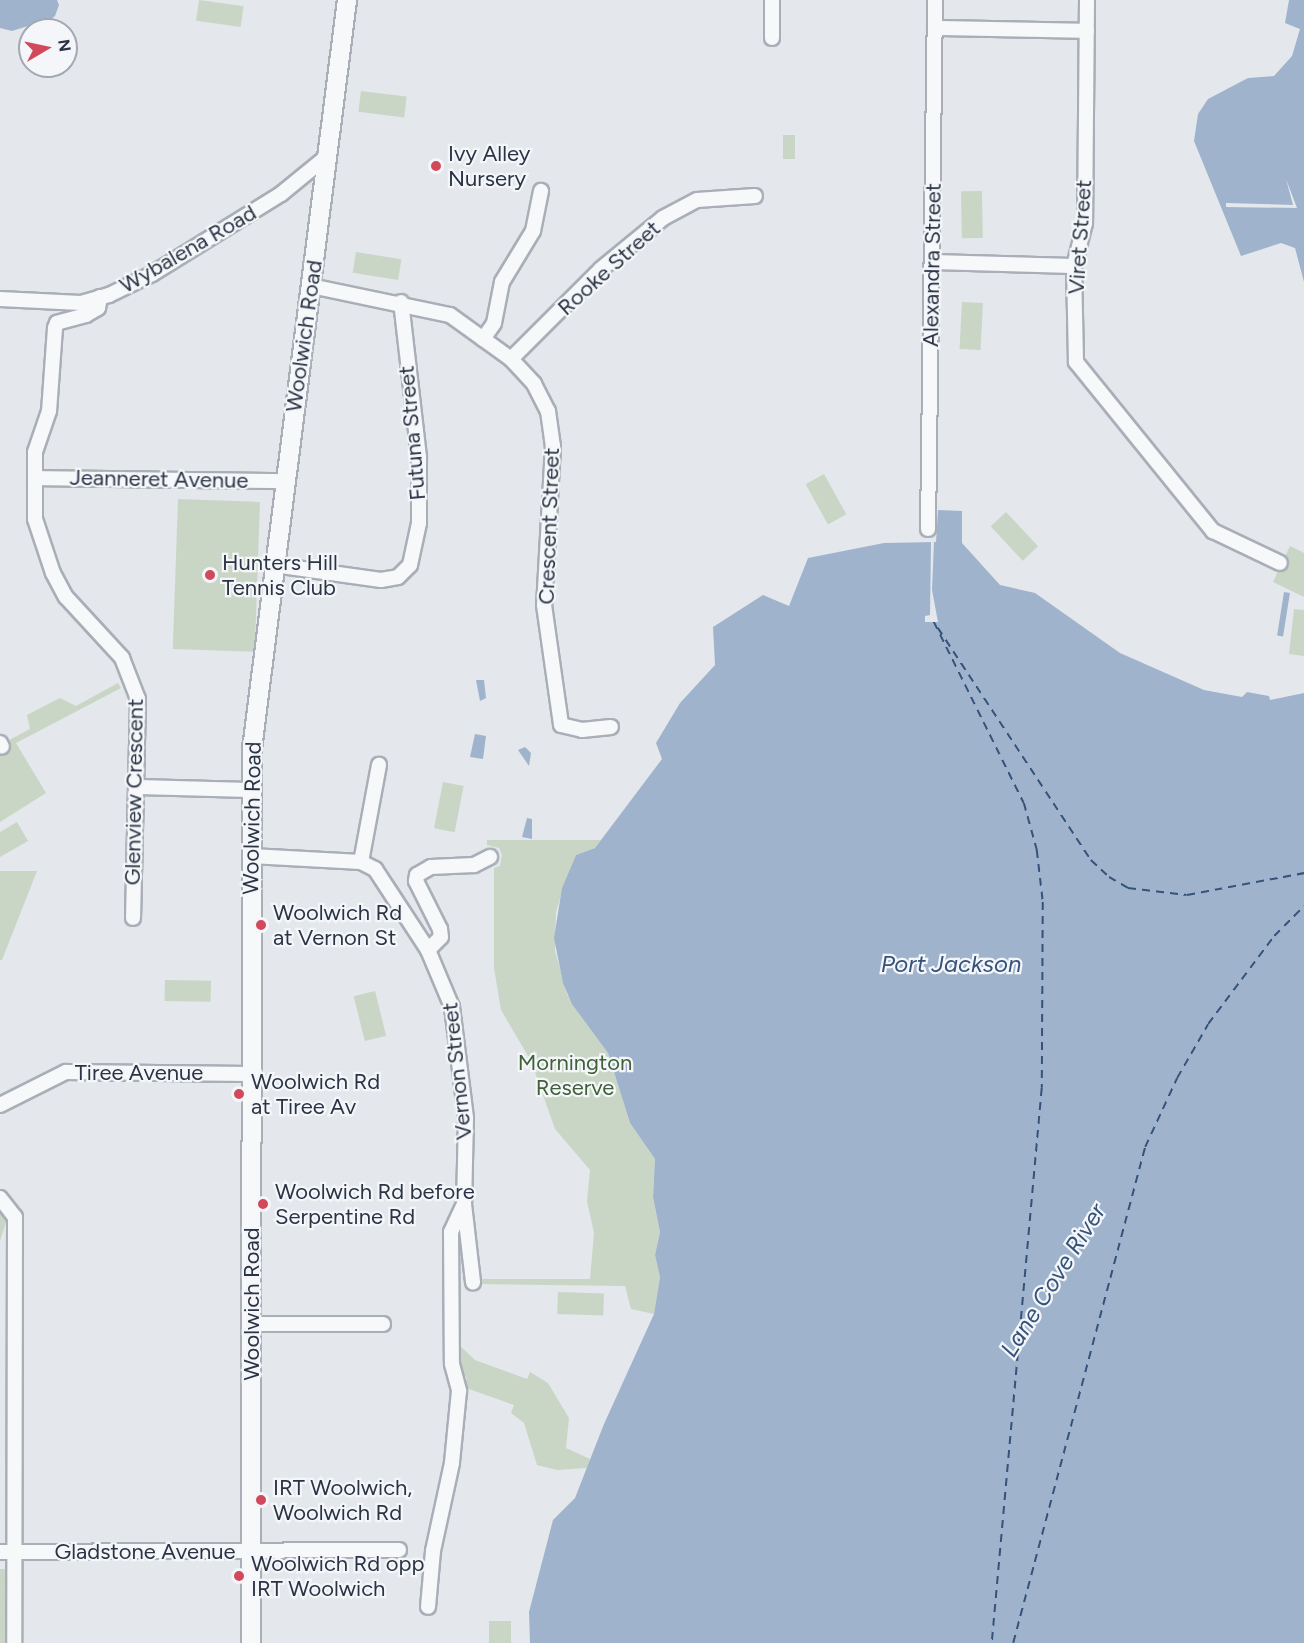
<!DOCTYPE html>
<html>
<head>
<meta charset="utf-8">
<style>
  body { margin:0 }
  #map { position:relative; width:1304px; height:1643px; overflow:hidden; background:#e4e7ec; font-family:Figtree,sans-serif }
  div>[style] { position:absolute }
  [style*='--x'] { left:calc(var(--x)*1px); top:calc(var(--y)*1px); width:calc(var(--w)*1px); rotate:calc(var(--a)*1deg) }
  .green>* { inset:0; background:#c9d6c5; transform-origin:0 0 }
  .water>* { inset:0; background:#9fb4cc; transform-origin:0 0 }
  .pier>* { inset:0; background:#e4e7ec }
  .ferry>* { height:1.5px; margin-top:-0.75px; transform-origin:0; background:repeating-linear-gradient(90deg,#34527a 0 8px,transparent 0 14px) }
  .roads { filter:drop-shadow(2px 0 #a9aeb7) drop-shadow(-2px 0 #a9aeb7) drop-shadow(0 2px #a9aeb7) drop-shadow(0 -2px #a9aeb7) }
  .minor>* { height:14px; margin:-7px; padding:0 7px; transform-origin:7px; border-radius:7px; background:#f7f8fa }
  .tertiary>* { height:18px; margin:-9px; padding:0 9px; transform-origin:9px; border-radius:9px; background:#f7f8fa }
  .dots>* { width:16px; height:16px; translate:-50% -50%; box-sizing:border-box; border:3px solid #f4f6f9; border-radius:50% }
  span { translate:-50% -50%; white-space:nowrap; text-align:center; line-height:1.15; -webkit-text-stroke:4.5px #f4f6f9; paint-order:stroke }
  .poi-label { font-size:22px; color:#2b3445 }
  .left { translate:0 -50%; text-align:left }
  .street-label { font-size:22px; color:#2b3445 }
  .park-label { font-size:22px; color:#3f6138 }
  .water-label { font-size:24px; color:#34527a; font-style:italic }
  .north { position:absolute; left:18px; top:18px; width:60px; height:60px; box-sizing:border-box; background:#f4f6f9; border:2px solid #a4a8b1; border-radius:50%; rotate:81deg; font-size:16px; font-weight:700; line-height:24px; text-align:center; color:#2b3445 }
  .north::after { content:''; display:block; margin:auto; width:21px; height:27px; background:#d1495b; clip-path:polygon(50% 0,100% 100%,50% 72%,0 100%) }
</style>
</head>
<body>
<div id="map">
  <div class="green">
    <i style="left:199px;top:0;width:45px;height:21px;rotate:8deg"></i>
    <i style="left:361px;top:91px;width:46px;height:21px;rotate:7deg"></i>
    <i style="left:783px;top:135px;width:12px;height:24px"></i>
    <i style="left:982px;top:191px;width:47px;height:21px;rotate:89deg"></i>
    <i style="left:356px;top:252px;width:46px;height:21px;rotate:9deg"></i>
    <i style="left:962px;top:302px;width:21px;height:47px;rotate:3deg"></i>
    <i style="left:824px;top:474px;width:46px;height:21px;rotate:61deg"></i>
    <i style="left:178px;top:499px;width:82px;height:150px;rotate:2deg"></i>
    <i style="left:1006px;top:512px;width:47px;height:21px;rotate:47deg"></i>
    <i style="clip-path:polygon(1290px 546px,1304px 553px,1304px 597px,1273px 582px)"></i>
    <i style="clip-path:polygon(1294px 609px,1304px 610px,1304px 656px,1289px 654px)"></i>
    <i style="clip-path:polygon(118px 683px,121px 688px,16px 743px,46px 793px,0 822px,0 745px,30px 729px,27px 715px,60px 698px,76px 706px)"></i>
    <i style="left:443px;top:782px;width:21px;height:47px;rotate:11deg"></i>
    <i style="clip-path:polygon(17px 822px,28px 841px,0 857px,0 832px)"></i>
    <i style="clip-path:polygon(487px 840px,601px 840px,595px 848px,576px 855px,566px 879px,556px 912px,555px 951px,567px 994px,608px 1053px,630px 1123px,655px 1159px,653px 1197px,660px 1232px,655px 1255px,660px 1277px,654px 1314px,631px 1309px,625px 1286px,481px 1284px,480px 1279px,590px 1279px,594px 1233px,587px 1201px,590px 1170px,555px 1129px,531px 1061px,501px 1010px,494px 968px,494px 868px,500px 866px,502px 855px,499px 848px,487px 845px)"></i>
    <i style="clip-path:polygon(0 871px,37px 871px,2px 960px,0 960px)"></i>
    <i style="left:165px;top:980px;width:46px;height:21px;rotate:1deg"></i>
    <i style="left:375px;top:991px;width:46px;height:22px;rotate:76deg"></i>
    <i style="left:0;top:1212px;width:9px;height:322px;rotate:18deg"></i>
    <i style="left:558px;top:1292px;width:46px;height:22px;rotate:2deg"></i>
    <i style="clip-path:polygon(457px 1343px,475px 1360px,527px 1379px,530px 1372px,548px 1383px,569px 1418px,566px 1448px,590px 1459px,587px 1468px,557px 1470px,537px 1465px,524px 1423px,511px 1413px,514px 1405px,463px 1387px,467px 1378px,458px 1368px)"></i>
    <i style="left:0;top:1569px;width:9px;height:74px"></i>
    <i style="left:511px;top:1621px;width:22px;height:22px;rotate:90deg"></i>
  </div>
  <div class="water">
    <i style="clip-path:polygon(0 0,57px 0,59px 5px,55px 16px,39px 28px,28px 26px,12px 31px,0 28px)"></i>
    <i style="clip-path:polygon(1289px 0,1304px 0,1304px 282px,1295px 248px,1281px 243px,1241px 256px,1194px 141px,1198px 114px,1208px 99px,1248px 78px,1274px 76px,1292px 56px,1300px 29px,1285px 23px)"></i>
    <i style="clip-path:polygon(938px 510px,962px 511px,962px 543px,1000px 585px,1035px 593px,1120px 653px,1204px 690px,1242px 697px,1247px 692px,1269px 696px,1270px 700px,1304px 693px,1304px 1643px,530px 1643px,529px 1612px,553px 1520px,575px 1498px,604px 1424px,654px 1314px,660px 1277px,655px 1255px,660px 1232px,653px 1197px,655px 1159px,630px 1123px,608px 1053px,572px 1004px,563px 983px,554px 938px,562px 888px,576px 855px,595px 848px,662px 759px,656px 743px,680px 703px,715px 665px,713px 627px,763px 595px,789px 606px,808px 558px,884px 543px,936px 542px)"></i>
    <i style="left:1284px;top:592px;width:6px;height:44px;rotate:9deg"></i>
    <i style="clip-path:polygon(476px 680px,484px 680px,486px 698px,480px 701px)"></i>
    <i style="clip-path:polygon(475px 734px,486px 736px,483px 759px,470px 757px)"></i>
    <i style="clip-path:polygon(525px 747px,531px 753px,529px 766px,518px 750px)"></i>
    <i style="clip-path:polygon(527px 818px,532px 819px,532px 839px,522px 837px)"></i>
  </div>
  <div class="pier">
    <i style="clip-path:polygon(1286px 179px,1297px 208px,1226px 207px,1226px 203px,1293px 205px)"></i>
    <i style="clip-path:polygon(931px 542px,934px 542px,932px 590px,938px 622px,925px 622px,925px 616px,930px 615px)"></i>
  </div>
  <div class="ferry">
    <i style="--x:934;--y:622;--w:202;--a:63.6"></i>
    <i style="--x:1024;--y:803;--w:49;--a:74.5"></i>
    <i style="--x:1037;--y:850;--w:52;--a:83.4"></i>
    <i style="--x:1043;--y:902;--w:186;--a:90.3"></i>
    <i style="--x:1042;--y:1088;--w:557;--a:95.15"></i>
    <i style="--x:938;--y:628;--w:278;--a:56.6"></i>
    <i style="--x:1091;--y:860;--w:25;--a:43"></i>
    <i style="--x:1109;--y:877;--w:22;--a:30"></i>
    <i style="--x:1128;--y:888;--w:59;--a:6.8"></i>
    <i style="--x:1187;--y:895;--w:119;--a:-10.6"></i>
    <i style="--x:1013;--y:1643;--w:513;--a:-75.1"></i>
    <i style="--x:1145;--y:1147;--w:76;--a:-65.1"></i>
    <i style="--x:1177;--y:1078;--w:62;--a:-60.1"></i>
    <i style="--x:1208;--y:1024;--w:110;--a:-53.1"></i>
    <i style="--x:1274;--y:936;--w:42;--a:-45"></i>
  </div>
  <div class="roads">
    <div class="minor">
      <i style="--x:1087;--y:0;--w:223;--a:90.5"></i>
      <i style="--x:1085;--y:223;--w:44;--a:104.3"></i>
      <i style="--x:1074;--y:266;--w:96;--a:88.8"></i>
      <i style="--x:1076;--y:362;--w:218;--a:51"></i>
      <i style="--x:1213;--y:531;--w:74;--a:25.5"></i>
      <i style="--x:935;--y:28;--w:152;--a:1.1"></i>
      <i style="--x:772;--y:38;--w:38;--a:-90"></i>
      <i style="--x:932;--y:262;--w:142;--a:1.6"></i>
      <i style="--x:311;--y:286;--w:142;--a:11.8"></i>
      <i style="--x:450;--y:315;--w:75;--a:35.8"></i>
      <i style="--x:511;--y:359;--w:34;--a:47"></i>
      <i style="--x:534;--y:384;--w:30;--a:63"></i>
      <i style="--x:548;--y:411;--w:35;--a:82"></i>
      <i style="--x:553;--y:446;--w:159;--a:93.2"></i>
      <i style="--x:544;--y:605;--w:121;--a:81.9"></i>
      <i style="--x:561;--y:725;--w:22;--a:13"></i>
      <i style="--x:582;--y:730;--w:29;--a:-6"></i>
      <i style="--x:100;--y:297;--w:11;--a:100"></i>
      <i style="--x:98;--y:308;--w:14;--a:150"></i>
      <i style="--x:86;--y:315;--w:30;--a:165"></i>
      <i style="--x:57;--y:323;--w:5;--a:112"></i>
      <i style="--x:55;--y:328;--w:83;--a:94.1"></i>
      <i style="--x:49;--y:411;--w:43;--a:108.9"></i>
      <i style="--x:35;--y:452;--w:67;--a:90"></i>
      <i style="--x:35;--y:519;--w:57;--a:71.6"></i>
      <i style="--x:53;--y:573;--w:27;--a:62"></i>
      <i style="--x:66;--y:597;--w:83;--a:47.4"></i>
      <i style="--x:122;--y:658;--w:44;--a:68.7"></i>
      <i style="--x:138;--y:699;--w:219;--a:91.3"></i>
      <i style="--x:0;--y:299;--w:81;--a:2.8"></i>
      <i style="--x:81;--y:303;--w:29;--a:-16"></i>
      <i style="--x:109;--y:295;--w:48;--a:-26"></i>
      <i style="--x:152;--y:274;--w:152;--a:-31.8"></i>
      <i style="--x:281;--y:194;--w:57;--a:-39.3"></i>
      <i style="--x:483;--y:339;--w:19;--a:-55"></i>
      <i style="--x:494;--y:323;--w:42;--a:-79"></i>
      <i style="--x:502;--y:282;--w:60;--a:-58.7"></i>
      <i style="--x:533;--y:231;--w:41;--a:-78.7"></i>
      <i style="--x:511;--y:359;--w:127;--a:-45"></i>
      <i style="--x:601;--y:269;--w:80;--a:-39.4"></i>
      <i style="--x:663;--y:218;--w:38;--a:-28"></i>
      <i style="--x:697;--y:200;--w:58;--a:-3.9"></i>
      <i style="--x:35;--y:478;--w:249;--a:0.7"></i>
      <i style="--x:928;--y:529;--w:529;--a:-89.24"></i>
      <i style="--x:274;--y:565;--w:108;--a:8"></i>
      <i style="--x:381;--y:580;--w:17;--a:-10"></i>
      <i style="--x:398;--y:577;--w:17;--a:-45"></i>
      <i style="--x:410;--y:565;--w:43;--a:-77.9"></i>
      <i style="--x:419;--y:523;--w:66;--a:-90"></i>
      <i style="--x:419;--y:457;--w:156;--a:-96.6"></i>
      <i style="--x:0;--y:743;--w:4;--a:63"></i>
      <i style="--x:136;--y:787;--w:116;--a:1.5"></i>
      <i style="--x:251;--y:856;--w:110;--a:3.1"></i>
      <i style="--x:361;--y:862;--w:16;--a:27"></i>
      <i style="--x:375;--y:869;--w:97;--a:56.8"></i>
      <i style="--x:428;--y:950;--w:62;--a:67.2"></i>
      <i style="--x:452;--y:1007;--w:112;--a:82.8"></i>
      <i style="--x:466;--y:1118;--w:86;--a:91.3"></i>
      <i style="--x:464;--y:1204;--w:31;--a:115"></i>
      <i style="--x:451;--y:1232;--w:132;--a:89.6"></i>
      <i style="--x:452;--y:1364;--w:28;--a:75"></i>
      <i style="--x:459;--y:1391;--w:72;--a:95.6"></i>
      <i style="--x:452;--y:1463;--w:90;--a:102.2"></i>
      <i style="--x:433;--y:1551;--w:56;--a:95.1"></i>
      <i style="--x:361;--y:862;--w:99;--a:-79.5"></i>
      <i style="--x:428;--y:950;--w:18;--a:-45"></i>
      <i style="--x:441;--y:937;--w:8;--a:-97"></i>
      <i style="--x:440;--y:929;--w:54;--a:-116.6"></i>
      <i style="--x:416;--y:881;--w:6;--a:-81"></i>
      <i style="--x:417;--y:875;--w:16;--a:-30"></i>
      <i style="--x:431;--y:867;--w:43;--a:-2.7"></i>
      <i style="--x:474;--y:865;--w:18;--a:-27"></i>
      <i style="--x:0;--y:1105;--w:74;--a:-26.6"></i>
      <i style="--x:66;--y:1072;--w:184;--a:0.6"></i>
      <i style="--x:0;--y:1198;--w:24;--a:52"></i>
      <i style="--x:15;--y:1217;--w:426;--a:90.1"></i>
      <i style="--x:464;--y:1204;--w:79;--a:83.4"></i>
      <i style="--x:252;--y:1324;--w:131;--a:0"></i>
      <i style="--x:0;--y:1552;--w:399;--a:-0.3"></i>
    </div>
    <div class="tertiary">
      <i style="--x:251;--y:1643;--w:894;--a:-89.94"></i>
      <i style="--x:252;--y:749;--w:755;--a:-82.77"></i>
    </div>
  </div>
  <div class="dots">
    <i style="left:436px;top:166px;background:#d1495b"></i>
    <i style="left:210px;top:575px;background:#d1495b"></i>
    <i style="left:261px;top:925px;background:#d1495b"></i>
    <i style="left:239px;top:1094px;background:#d1495b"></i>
    <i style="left:263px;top:1204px;background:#d1495b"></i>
    <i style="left:261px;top:1500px;background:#d1495b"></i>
    <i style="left:239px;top:1576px;background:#d1495b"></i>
  </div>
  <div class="poi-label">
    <span class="left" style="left:448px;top:166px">Ivy Alley<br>Nursery</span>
    <span class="left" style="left:222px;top:575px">Hunters Hill<br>Tennis Club</span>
    <span class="left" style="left:273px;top:925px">Woolwich Rd<br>at Vernon St</span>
    <span class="left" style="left:251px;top:1094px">Woolwich Rd<br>at Tiree Av</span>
    <span class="left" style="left:275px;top:1204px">Woolwich Rd before<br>Serpentine Rd</span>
    <span class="left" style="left:273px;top:1500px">IRT Woolwich,<br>Woolwich Rd</span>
    <span class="left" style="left:251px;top:1576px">Woolwich Rd opp<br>IRT Woolwich</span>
  </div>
  <div class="street-label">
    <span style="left:1080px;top:237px;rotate:-86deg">Viret Street</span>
    <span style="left:188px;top:249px;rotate:-30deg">Wybalena Road</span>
    <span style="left:932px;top:265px;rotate:-89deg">Alexandra Street</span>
    <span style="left:609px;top:268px;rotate:-42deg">Rooke Street</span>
    <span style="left:304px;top:336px;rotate:-82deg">Woolwich Road</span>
    <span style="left:412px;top:433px;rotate:-95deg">Futuna Street</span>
    <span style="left:159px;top:479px;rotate:1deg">Jeanneret Avenue</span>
    <span style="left:549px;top:526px;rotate:-88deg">Crescent Street</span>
    <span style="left:134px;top:792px;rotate:-89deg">Glenview Crescent</span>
    <span style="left:252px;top:818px;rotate:-89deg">Woolwich Road</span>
    <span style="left:457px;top:1071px;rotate:-96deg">Vernon Street</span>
    <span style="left:139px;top:1073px">Tiree Avenue</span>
    <span style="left:252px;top:1304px;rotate:-90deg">Woolwich Road</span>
    <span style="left:145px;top:1552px">Gladstone Avenue</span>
  </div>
  <div class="park-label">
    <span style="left:575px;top:1075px">Mornington<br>Reserve</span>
  </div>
  <div class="water-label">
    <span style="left:951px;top:964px">Port Jackson</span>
    <span style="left:1053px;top:1280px;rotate:-58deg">Lane Cove River</span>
  </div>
  <div class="north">N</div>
</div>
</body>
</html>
